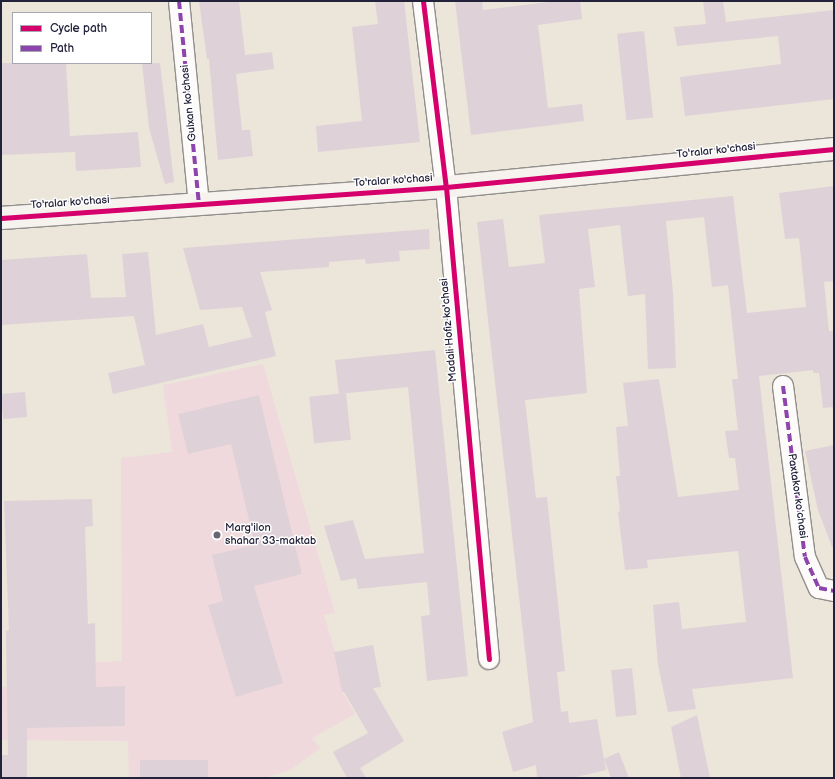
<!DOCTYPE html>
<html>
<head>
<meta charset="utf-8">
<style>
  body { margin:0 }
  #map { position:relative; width:835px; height:779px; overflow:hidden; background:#ece5d9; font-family:"Balsamiq Sans",sans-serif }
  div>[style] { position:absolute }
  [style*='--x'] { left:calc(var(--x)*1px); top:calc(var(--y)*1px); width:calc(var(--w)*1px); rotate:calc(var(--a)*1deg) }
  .built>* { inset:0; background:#efd9dd }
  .building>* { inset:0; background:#ded2d8; transform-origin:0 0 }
  .roads { filter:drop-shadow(1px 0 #918e8b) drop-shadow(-1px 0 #918e8b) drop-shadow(0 1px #918e8b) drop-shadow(0 -1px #918e8b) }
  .street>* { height:20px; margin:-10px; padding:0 10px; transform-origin:10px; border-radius:10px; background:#fcfbf9 }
  .secondary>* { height:22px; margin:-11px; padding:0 11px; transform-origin:11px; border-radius:11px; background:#f6f3ee }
  .quiet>* { height:4px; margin-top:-2px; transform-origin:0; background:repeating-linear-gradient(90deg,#8e44ad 0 8px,transparent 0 12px) }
  .cycleway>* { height:5px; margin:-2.5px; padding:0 2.5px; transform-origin:2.5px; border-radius:2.5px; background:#d6006c }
  .dots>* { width:11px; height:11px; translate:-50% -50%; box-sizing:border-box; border:2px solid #fff; border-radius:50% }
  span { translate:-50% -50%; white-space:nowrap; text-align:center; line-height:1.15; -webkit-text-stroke:3px #fff; paint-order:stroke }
  .street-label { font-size:11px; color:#22223b }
  .poi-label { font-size:11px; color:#22223b }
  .left { translate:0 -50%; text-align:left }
  .frame { position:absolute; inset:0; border:2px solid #22223b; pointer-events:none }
  .legend { position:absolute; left:12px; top:12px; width:140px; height:52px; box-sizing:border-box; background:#fff; border:1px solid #a7a7b1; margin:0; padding:5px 7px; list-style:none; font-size:12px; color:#22223b }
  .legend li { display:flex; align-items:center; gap:8px; height:20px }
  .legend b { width:20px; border:1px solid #a7a7b1 }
</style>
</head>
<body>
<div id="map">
  <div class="built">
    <i style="clip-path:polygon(263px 364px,335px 613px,324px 615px,335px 652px,342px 692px,355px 714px,312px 738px,320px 748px,290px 770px,264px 778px,129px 778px,128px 741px,1px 740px,1px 687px,85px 686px,85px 663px,122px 661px,121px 458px,172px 452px,163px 385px)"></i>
  </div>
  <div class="building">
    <i style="clip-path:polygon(199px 1px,239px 1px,245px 55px,272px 52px,274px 69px,236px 74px,242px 130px,250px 130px,253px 156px,218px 160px,209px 59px,207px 59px)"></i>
    <i style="clip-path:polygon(375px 1px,404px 1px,420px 142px,318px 152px,316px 126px,362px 121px,352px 27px,378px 24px)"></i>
    <i style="clip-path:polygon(455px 1px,482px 1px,483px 10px,557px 1px,580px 1px,582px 19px,538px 25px,548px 108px,582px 104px,584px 121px,471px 135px)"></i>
    <i style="clip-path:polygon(703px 1px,723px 1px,726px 22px,834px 10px,834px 99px,685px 116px,680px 77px,781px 64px,778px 36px,677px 46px,674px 27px,706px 24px)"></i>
    <i style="left:644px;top:31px;width:87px;height:27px;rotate:84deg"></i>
    <i style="clip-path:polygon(1px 63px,66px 63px,70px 136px,138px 132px,141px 167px,76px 171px,75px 152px,1px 155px)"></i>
    <i style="clip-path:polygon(142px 63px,160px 63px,174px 182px,165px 184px,149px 128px)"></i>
    <i style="clip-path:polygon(834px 186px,834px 281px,824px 282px,829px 331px,834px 331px,834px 407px,823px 408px,819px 373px,813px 373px,813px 370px,759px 376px,793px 678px,692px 689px,696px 709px,668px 712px,658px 665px,653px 605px,679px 602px,682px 629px,746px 622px,738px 551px,647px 560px,648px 568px,625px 570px,618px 512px,620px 511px,616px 476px,620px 476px,616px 427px,628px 426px,623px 383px,659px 379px,678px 497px,739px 490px,735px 458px,729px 458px,725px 431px,738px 430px,732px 379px,738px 379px,728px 285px,712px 287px,704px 217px,666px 221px,673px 293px,676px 368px,648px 369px,645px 294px,628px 296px,620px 225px,588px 229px,595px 287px,579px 289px,587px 393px,525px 400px,536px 498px,547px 497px,565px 671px,557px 672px,561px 712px,568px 711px,569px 723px,597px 719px,606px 770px,572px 778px,537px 778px,536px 765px,513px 772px,502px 732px,533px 722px,477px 222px,503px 219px,509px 267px,545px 263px,539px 215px,733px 196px,747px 313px,806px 307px,799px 238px,785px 239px,779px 193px)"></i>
    <i style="clip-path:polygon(429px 229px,430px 249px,399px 251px,400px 261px,366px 264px,365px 259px,329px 262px,329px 267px,260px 272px,272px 310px,265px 312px,276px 356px,113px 394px,108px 373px,145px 365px,134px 316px,1px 325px,1px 260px,87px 254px,91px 298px,126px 297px,122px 254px,148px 252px,156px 335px,203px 324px,209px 347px,252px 337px,242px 307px,200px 310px,183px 248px)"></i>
    <i style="clip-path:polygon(435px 350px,468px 676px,427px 681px,421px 616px,430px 615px,427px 582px,358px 589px,356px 578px,341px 581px,324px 526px,353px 520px,365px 559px,424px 553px,408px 387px,339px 394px,335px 360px)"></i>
    <i style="left:25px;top:392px;width:25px;height:24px;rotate:85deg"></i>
    <i style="left:346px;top:393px;width:47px;height:37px;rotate:84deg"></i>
    <i style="clip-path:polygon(259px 395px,302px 574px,254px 586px,283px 683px,236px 697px,208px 605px,223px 601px,212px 555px,255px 545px,231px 444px,188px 454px,178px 414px)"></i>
    <i style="clip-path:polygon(834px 445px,834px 547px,832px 547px,818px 510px,805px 451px)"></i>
    <i style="clip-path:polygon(92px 499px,93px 526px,85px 527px,88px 624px,95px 623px,96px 687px,125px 686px,125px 726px,27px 728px,27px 778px,1px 778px,1px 755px,8px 755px,6px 631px,9px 630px,4px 501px)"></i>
    <i style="clip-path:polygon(373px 645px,381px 687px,373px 688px,404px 741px,360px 768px,366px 778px,347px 778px,333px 752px,368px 733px,344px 692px,342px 692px,334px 652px)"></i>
    <i style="left:632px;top:668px;width:47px;height:21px;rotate:84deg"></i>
    <i style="clip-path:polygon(697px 715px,710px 778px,681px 778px,671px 727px)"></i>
    <i style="clip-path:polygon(619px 752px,629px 778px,611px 778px,604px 759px)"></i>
    <i style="left:208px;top:760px;width:18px;height:68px;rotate:90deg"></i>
  </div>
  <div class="roads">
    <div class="street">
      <i style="--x:179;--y:1;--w:204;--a:84.4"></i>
      <i style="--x:423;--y:1;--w:187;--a:83"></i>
      <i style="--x:446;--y:187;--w:474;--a:84.8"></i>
      <i style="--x:783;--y:386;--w:172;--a:82.7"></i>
      <i style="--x:805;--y:557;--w:34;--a:66"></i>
      <i style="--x:819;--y:588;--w:15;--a:11"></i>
    </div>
    <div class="secondary">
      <i style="--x:1;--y:218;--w:446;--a:-4"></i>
      <i style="--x:446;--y:187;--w:390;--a:-5.6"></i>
    </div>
  </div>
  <div class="quiet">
    <i style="--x:179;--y:1;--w:204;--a:84.4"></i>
    <i style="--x:783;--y:386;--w:172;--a:82.7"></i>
    <i style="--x:805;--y:557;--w:34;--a:66"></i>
    <i style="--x:819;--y:588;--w:15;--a:11"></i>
  </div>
  <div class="cycleway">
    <i style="--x:423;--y:1;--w:187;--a:83"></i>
    <i style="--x:446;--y:187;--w:474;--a:84.8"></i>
    <i style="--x:1;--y:218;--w:446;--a:-4"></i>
    <i style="--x:446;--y:187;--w:390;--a:-5.6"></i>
  </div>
  <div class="dots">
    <i style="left:217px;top:535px;background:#696672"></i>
  </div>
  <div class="street-label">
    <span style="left:189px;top:103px;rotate:-96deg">Gulxan ko'chasi</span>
    <span style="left:716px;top:151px;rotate:-6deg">To'ralar ko'chasi</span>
    <span style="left:393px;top:181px;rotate:-4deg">To'ralar ko'chasi</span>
    <span style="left:70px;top:203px;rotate:-4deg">To'ralar ko'chasi</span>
    <span style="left:449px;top:330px;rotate:-95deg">Madali Hofiz ko'chasi</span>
    <span style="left:797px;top:496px;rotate:82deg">Paxtakor koʻchasi</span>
  </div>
  <div class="poi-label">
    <span class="left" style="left:225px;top:535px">Marg'ilon<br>shahar 33-maktab</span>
  </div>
  <div class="frame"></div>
  <ul class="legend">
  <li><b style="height:5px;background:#d6006c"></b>Cycle path</li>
  <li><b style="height:5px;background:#8e44ad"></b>Path</li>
  </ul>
</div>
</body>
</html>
